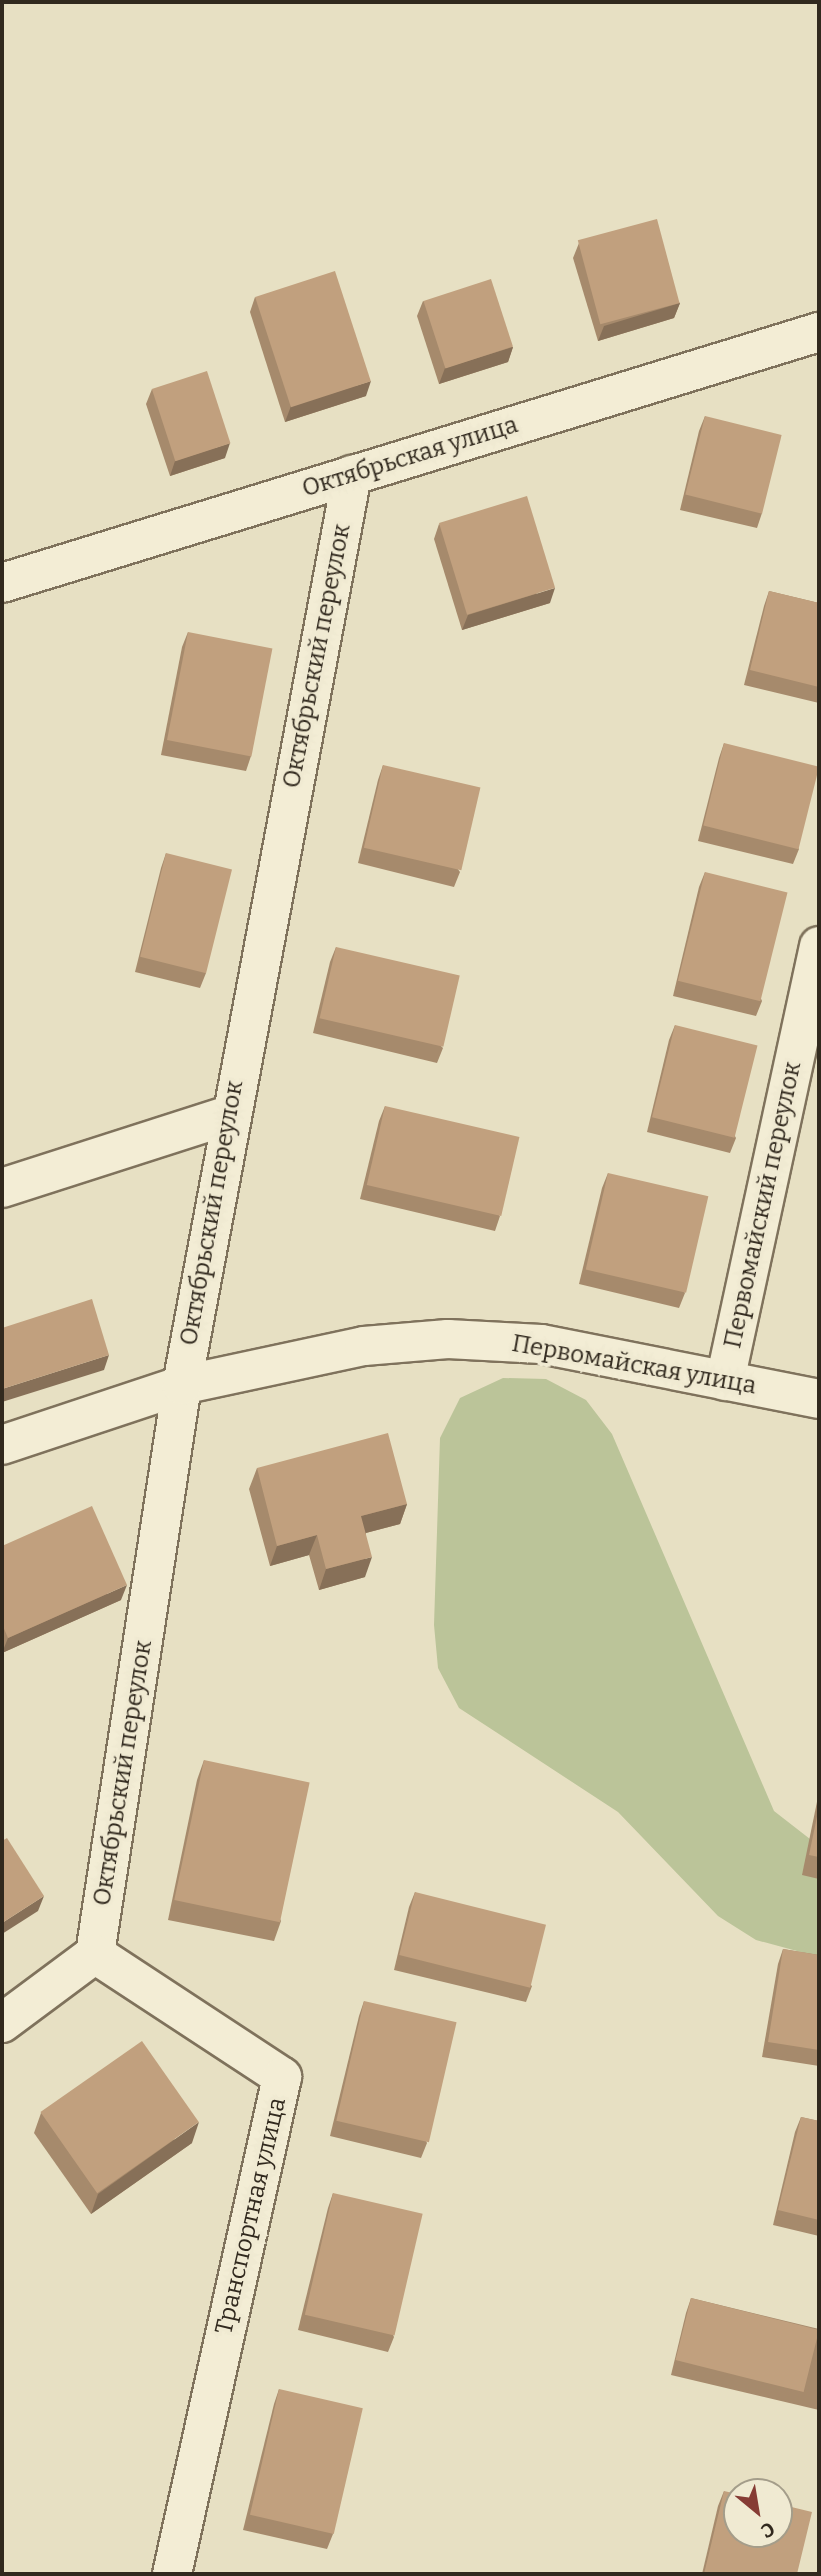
<!DOCTYPE html>
<html>
<head>
<meta charset="utf-8">
<style>
  body { margin:0 }
  #map { position:relative; width:821px; height:2576px; overflow:hidden; background:#e7e0c3; font-family:Bitter,serif }
  div>[style] { position:absolute }
  [style*='--x'] { left:calc(var(--x)*1px); top:calc(var(--y)*1px); width:calc(var(--w)*1px); rotate:calc(var(--a)*1deg) }
  .green>* { inset:0; background:#bbc499 }
  .roads { filter:drop-shadow(2px 0 #7f725c) drop-shadow(-2px 0 #7f725c) drop-shadow(0 2px #7f725c) drop-shadow(0 -2px #7f725c) }
  .minor>* { height:38px; margin:-19px; padding:0 19px; transform-origin:19px; border-radius:19px; background:#f3edd5 }
  .wall>* { inset:0; background:#a68a6c }
  .shaded-wall>* { inset:0; background:#877058 }
  .building>* { inset:0; background:#c1a07e; transform-origin:0 0 }
  span { translate:-50% -50%; white-space:nowrap; text-align:center; line-height:1.15; -webkit-text-stroke:7px #f0ead2; paint-order:stroke }
  .street-label { font-size:24px; color:#31291e }
  .frame { position:absolute; inset:0; border:4px solid #31291e; pointer-events:none }
  .north { position:absolute; left:723px; top:2478px; width:70px; height:70px; box-sizing:border-box; background:#f0ead2; border:2px solid #a49d8a; border-radius:50%; rotate:150deg; font-size:19px; font-weight:700; line-height:28px; text-align:center; color:#31291e }
  .north::after { content:''; display:block; margin:auto; width:24px; height:32px; background:#863c34; clip-path:polygon(50% 0,100% 100%,50% 72%,0 100%) }
</style>
</head>
<body>
<div id="map">
  <div class="green">
    <i style="clip-path:polygon(503px 1378px,546px 1379px,586px 1400px,612px 1434px,774px 1811px,819px 1846px,819px 1957px,756px 1940px,718px 1916px,618px 1812px,459px 1708px,438px 1668px,434px 1625px,440px 1438px,460px 1398px)"></i>
  </div>
  <div class="roads">
    <div class="minor">
      <i style="--x:2;--y:583;--w:855;--a:-17.08"></i>
      <i style="--x:2;--y:1188;--w:239;--a:-17.8"></i>
      <i style="--x:725;--y:1381;--w:445;--a:-77.8"></i>
      <i style="--x:2;--y:1445;--w:190;--a:-18.4"></i>
      <i style="--x:182;--y:1385;--w:186;--a:-12.1"></i>
      <i style="--x:364;--y:1346;--w:84;--a:-4.8"></i>
      <i style="--x:448;--y:1339;--w:93;--a:3.1"></i>
      <i style="--x:541;--y:1344;--w:283;--a:11.2"></i>
      <i style="--x:95;--y:1954;--w:576;--a:-81.31"></i>
      <i style="--x:182;--y:1385;--w:926;--a:-79.42"></i>
      <i style="--x:95;--y:1954;--w:224;--a:33.3"></i>
      <i style="--x:282;--y:2077;--w:509;--a:102.48"></i>
      <i style="--x:2;--y:2023;--w:116;--a:-36.6"></i>
    </div>
  </div>
  <div class="wall">
    <i style="clip-path:polygon(579px 243px,680px 303px,674px 318px,598px 341px,573px 258px)"></i>
    <i style="clip-path:polygon(255px 297px,366px 396px,285px 422px,250px 312px)"></i>
    <i style="clip-path:polygon(423px 301px,513px 347px,508px 362px,439px 384px,417px 316px)"></i>
    <i style="clip-path:polygon(152px 389px,225px 458px,170px 476px,146px 404px)"></i>
    <i style="clip-path:polygon(705px 416px,762px 513px,757px 528px,680px 510px,699px 431px)"></i>
    <i style="clip-path:polygon(439px 524px,550px 603px,462px 630px,434px 539px)"></i>
    <i style="clip-path:polygon(769px 591px,819px 603px,819px 703px,744px 685px,764px 606px)"></i>
    <i style="clip-path:polygon(188px 632px,251px 756px,246px 771px,161px 755px,182px 647px)"></i>
    <i style="clip-path:polygon(724px 743px,799px 849px,793px 864px,698px 841px,719px 758px)"></i>
    <i style="clip-path:polygon(383px 765px,460px 872px,454px 887px,358px 863px,378px 780px)"></i>
    <i style="clip-path:polygon(166px 853px,206px 973px,200px 988px,135px 972px,161px 868px)"></i>
    <i style="clip-path:polygon(705px 872px,762px 1001px,756px 1016px,673px 996px,699px 887px)"></i>
    <i style="clip-path:polygon(336px 947px,443px 1048px,437px 1063px,313px 1033px,330px 962px)"></i>
    <i style="clip-path:polygon(675px 1025px,736px 1138px,730px 1153px,647px 1132px,669px 1040px)"></i>
    <i style="clip-path:polygon(385px 1106px,500px 1216px,495px 1231px,360px 1199px,379px 1121px)"></i>
    <i style="clip-path:polygon(608px 1173px,685px 1293px,679px 1308px,579px 1284px,602px 1188px)"></i>
    <i style="clip-path:polygon(257px 1468px,407px 1504px,400px 1524px,366px 1533px,365px 1577px,319px 1590px,309px 1555px,270px 1566px,249px 1489px)"></i>
    <i style="clip-path:polygon(2px 1546px,121px 1600px,2px 1653px)"></i>
    <i style="clip-path:polygon(204px 1760px,281px 1921px,274px 1941px,168px 1920px,197px 1780px)"></i>
    <i style="clip-path:polygon(819px 1792px,819px 1879px,802px 1875px)"></i>
    <i style="clip-path:polygon(415px 1892px,532px 1986px,526px 2002px,394px 1970px,409px 1907px)"></i>
    <i style="clip-path:polygon(783px 1949px,819px 1955px,819px 2066px,762px 2057px,778px 1964px)"></i>
    <i style="clip-path:polygon(364px 2001px,427px 2143px,421px 2158px,330px 2136px,359px 2016px)"></i>
    <i style="clip-path:polygon(41px 2113px,192px 2143px,91px 2214px,34px 2133px)"></i>
    <i style="clip-path:polygon(801px 2117px,819px 2121px,819px 2236px,773px 2225px,795px 2132px)"></i>
    <i style="clip-path:polygon(333px 2193px,394px 2337px,388px 2352px,298px 2330px,328px 2208px)"></i>
    <i style="clip-path:polygon(691px 2298px,819px 2329px,819px 2410px,671px 2375px,686px 2313px)"></i>
    <i style="clip-path:polygon(279px 2389px,333px 2534px,327px 2549px,243px 2530px,274px 2404px)"></i>
    <i style="clip-path:polygon(724px 2491px,797px 2574px,702px 2574px,718px 2506px)"></i>
  </div>
  <div class="shaded-wall">
    <i style="clip-path:polygon(680px 303px,674px 318px,598px 341px,604px 326px)"></i>
    <i style="clip-path:polygon(513px 347px,508px 362px,439px 384px,445px 368px)"></i>
    <i style="clip-path:polygon(371px 381px,366px 396px,285px 422px,291px 406px)"></i>
    <i style="clip-path:polygon(230px 443px,225px 458px,170px 476px,175px 461px)"></i>
    <i style="clip-path:polygon(555px 588px,550px 603px,462px 630px,468px 615px)"></i>
    <i style="clip-path:polygon(109px 1355px,104px 1370px,2px 1402px,2px 1389px)"></i>
    <i style="clip-path:polygon(407px 1504px,400px 1524px,354px 1536px,361px 1516px)"></i>
    <i style="clip-path:polygon(317px 1535px,309px 1555px,270px 1566px,277px 1546px)"></i>
    <i style="clip-path:polygon(372px 1557px,365px 1577px,319px 1590px,326px 1569px)"></i>
    <i style="clip-path:polygon(127px 1585px,121px 1600px,2px 1653px,8px 1638px)"></i>
    <i style="clip-path:polygon(44px 1896px,38px 1911px,2px 1934px,2px 1923px)"></i>
    <i style="clip-path:polygon(199px 2122px,192px 2143px,91px 2214px,98px 2194px)"></i>
  </div>
  <div class="building">
    <i style="left:657px;top:219px;width:87px;height:82px;rotate:75deg"></i>
    <i style="left:335px;top:271px;width:116px;height:84px;rotate:72deg"></i>
    <i style="left:491px;top:279px;width:71px;height:71px;rotate:72deg"></i>
    <i style="left:207px;top:371px;width:76px;height:58px;rotate:72deg"></i>
    <i style="left:705px;top:416px;width:79px;height:81px;rotate:14deg"></i>
    <i style="left:527px;top:496px;width:96px;height:92px;rotate:73deg"></i>
    <i style="clip-path:polygon(769px 591px,819px 603px,819px 687px,750px 670px)"></i>
    <i style="left:188px;top:632px;width:86px;height:110px;rotate:11deg"></i>
    <i style="left:724px;top:743px;width:98px;height:85px;rotate:14deg"></i>
    <i style="left:383px;top:765px;width:100px;height:85px;rotate:13deg"></i>
    <i style="left:166px;top:853px;width:68px;height:107px;rotate:14deg"></i>
    <i style="left:705px;top:872px;width:85px;height:112px;rotate:14deg"></i>
    <i style="left:336px;top:947px;width:127px;height:73px;rotate:13deg"></i>
    <i style="left:675px;top:1025px;width:85px;height:95px;rotate:14deg"></i>
    <i style="left:385px;top:1106px;width:138px;height:81px;rotate:13deg"></i>
    <i style="left:608px;top:1173px;width:103px;height:99px;rotate:13deg"></i>
    <i style="clip-path:polygon(92px 1299px,109px 1355px,2px 1389px,2px 1328px)"></i>
    <i style="clip-path:polygon(388px 1433px,407px 1504px,361px 1516px,372px 1557px,326px 1569px,317px 1535px,277px 1546px,257px 1468px)"></i>
    <i style="clip-path:polygon(92px 1506px,127px 1585px,8px 1638px,2px 1624px,2px 1546px)"></i>
    <i style="left:204px;top:1760px;width:108px;height:143px;rotate:12deg"></i>
    <i style="clip-path:polygon(819px 1807px,819px 1857px,809px 1855px)"></i>
    <i style="clip-path:polygon(7px 1838px,44px 1896px,2px 1923px,2px 1841px)"></i>
    <i style="left:415px;top:1892px;width:135px;height:65px;rotate:14deg"></i>
    <i style="clip-path:polygon(783px 1949px,819px 1955px,819px 2050px,768px 2042px)"></i>
    <i style="left:364px;top:2001px;width:95px;height:123px;rotate:13deg"></i>
    <i style="left:142px;top:2041px;width:99px;height:124px;rotate:55deg"></i>
    <i style="clip-path:polygon(801px 2117px,819px 2121px,819px 2220px,778px 2210px)"></i>
    <i style="left:333px;top:2193px;width:92px;height:125px;rotate:13deg"></i>
    <i style="left:691px;top:2298px;width:132px;height:64px;rotate:14deg"></i>
    <i style="left:279px;top:2389px;width:86px;height:129px;rotate:13deg"></i>
    <i style="clip-path:polygon(724px 2491px,737px 2494px,737px 2534px,779px 2534px,779px 2504px,812px 2512px,797px 2574px,704px 2574px)"></i>
  </div>
  <div class="street-label">
    <span style="left:410px;top:457px;rotate:-17deg">Октябрьская улица</span>
    <span style="left:317px;top:656px;rotate:-79deg">Октябрьский переулок</span>
    <span style="left:763px;top:1205px;rotate:-78deg">Первомайский переулок</span>
    <span style="left:212px;top:1213px;rotate:-80deg">Октябрьский переулок</span>
    <span style="left:634px;top:1365px;rotate:10deg">Первомайская улица</span>
    <span style="left:123px;top:1773px;rotate:-81deg">Октябрьский переулок</span>
    <span style="left:251px;top:2216px;rotate:-77deg">Транспортная улица</span>
  </div>
  <div class="frame"></div>
  <div class="north">С</div>
</div>
</body>
</html>
